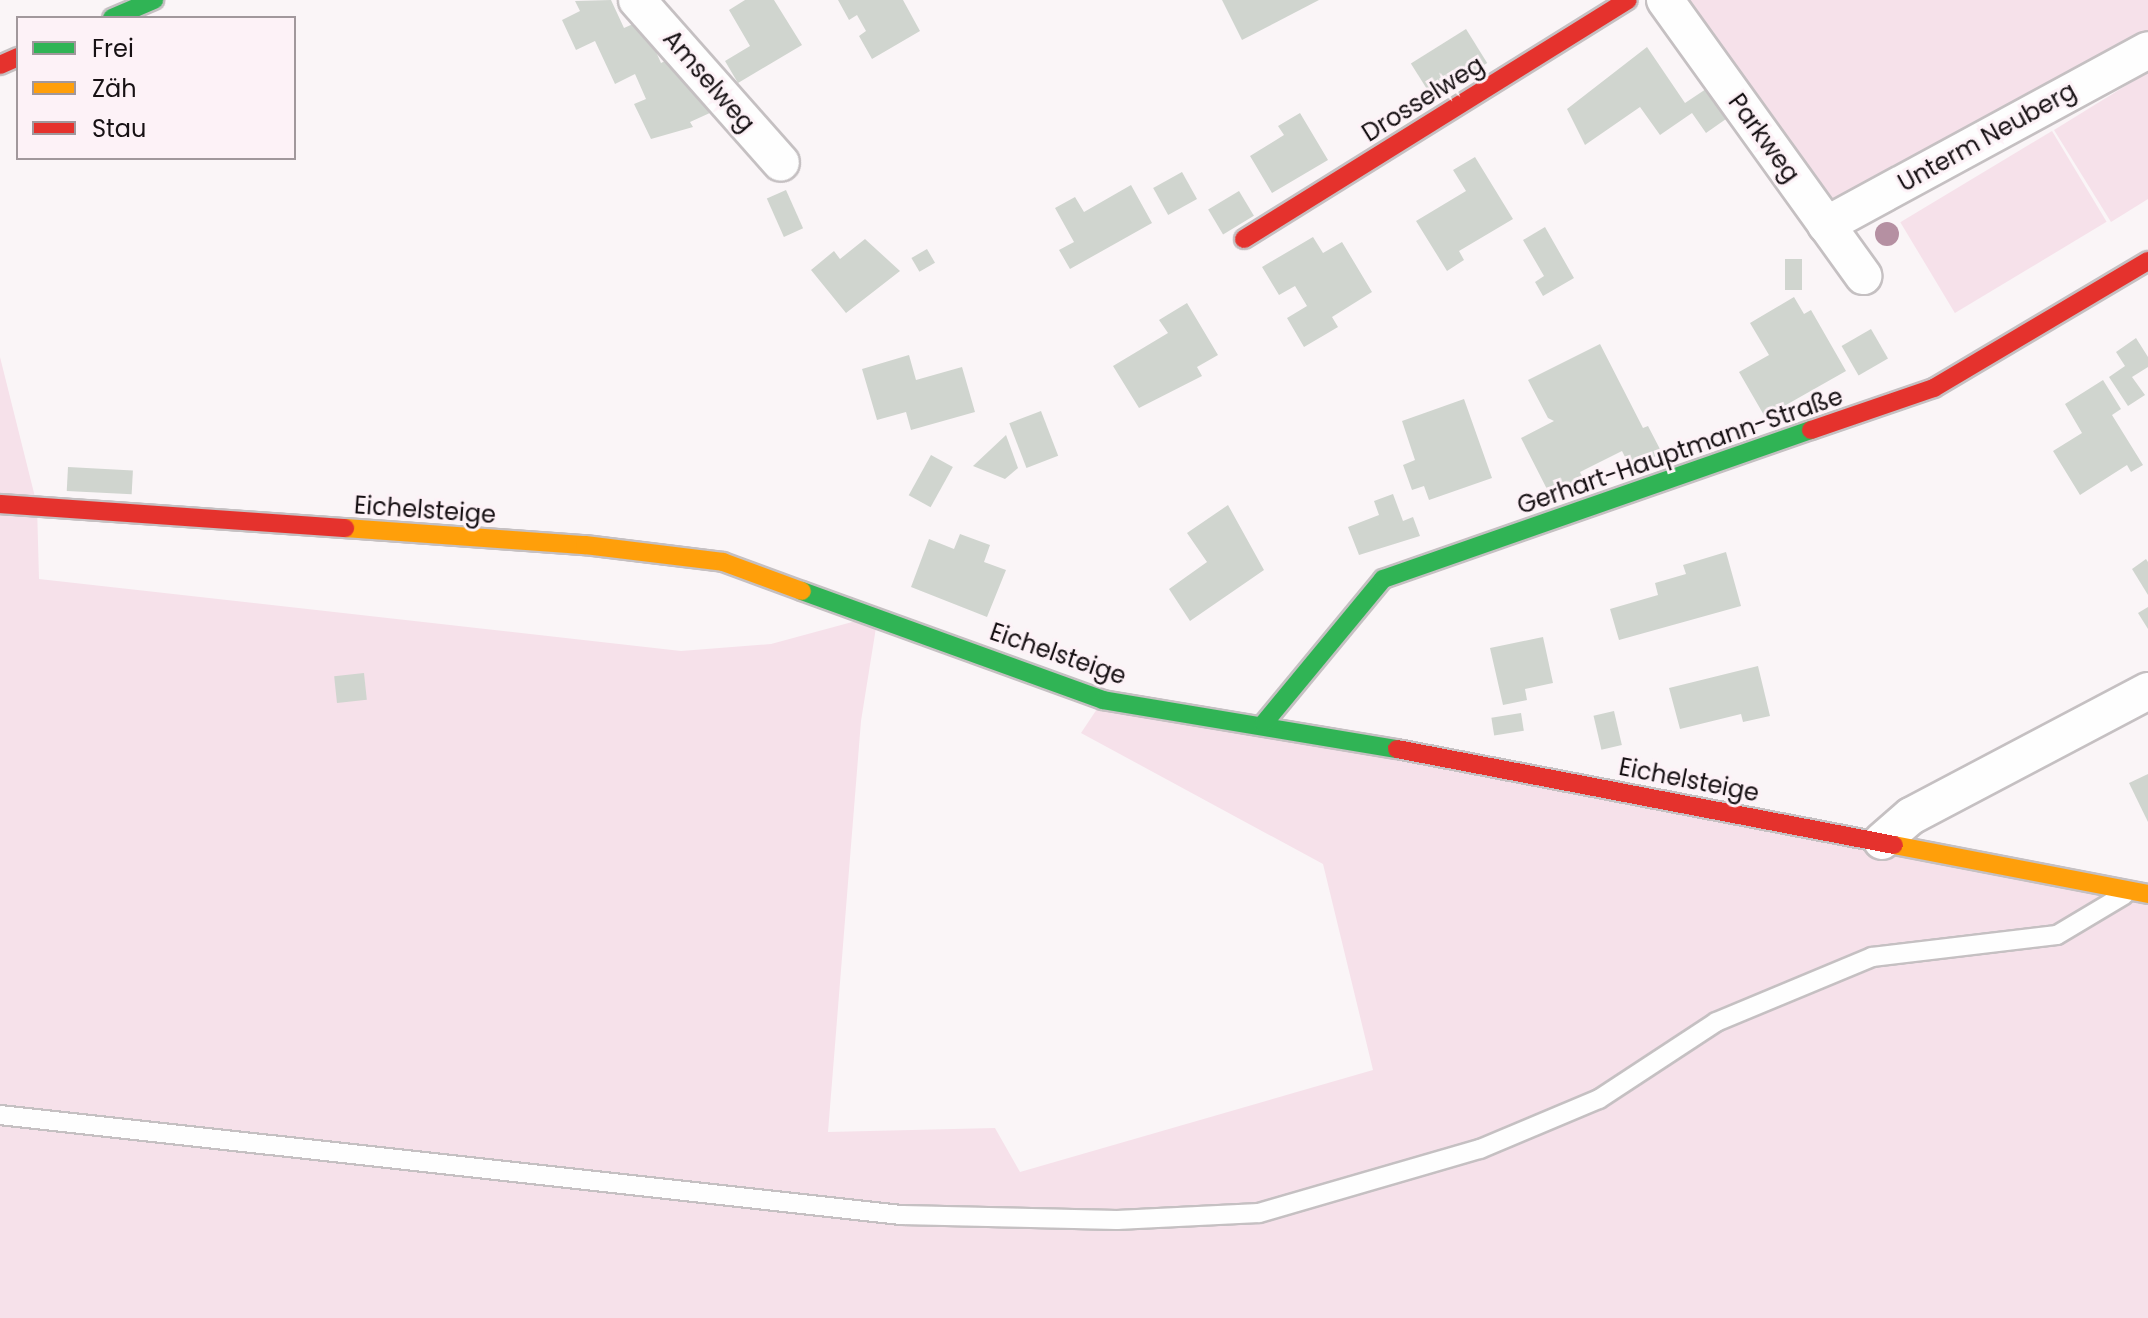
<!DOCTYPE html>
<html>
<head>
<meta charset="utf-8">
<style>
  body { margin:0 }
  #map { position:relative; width:2148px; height:1318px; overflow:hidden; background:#faf5f7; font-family:Poppins,sans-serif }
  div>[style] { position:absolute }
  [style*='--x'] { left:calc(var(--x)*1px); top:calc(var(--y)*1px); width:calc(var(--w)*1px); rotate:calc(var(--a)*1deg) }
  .green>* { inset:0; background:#f6e1ea; transform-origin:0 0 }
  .building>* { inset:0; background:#d0d5cf; transform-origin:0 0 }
  .roads { filter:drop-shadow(2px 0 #c5c0c2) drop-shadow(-2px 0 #c5c0c2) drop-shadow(0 2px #c5c0c2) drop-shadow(0 -2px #c5c0c2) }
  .lane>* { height:18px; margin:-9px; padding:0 9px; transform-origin:9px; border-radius:9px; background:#fefefe }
  .street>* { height:36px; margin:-18px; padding:0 18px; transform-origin:18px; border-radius:18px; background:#fefefe }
  .fast>* { height:18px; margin:-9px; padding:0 9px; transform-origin:9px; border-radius:9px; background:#30b455 }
  .slow>* { height:18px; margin:-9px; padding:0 9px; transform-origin:9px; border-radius:9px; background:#ff9f0a }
  .jam>* { height:18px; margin:-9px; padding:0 9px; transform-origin:9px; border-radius:9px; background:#e5322d }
  .trees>* { width:24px; height:24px; margin:-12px; border-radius:50%; background:#b590a2 }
  span { translate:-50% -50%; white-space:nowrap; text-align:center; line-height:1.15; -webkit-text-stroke:6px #fdf2f7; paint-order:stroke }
  .street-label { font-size:24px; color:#171114 }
  .legend { position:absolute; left:16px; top:16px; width:280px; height:144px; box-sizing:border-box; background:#fdf2f7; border:2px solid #a1989c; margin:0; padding:10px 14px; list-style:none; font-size:24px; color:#171114 }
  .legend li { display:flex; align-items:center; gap:16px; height:40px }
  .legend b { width:40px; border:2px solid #a1989c }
</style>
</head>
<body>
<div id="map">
  <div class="green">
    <i style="clip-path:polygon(1665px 0,2148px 0,2148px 50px,1826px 225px)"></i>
    <i style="clip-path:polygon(2148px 72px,2148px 199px,2111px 222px,2054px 130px)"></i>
    <i style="left:2052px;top:131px;width:106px;height:177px;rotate:59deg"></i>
    <i style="clip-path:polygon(0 357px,37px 505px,39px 579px,681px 651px,771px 644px,878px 615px,861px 721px,828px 1132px,995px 1128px,1020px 1172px,1373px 1070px,1323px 864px,1081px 733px,1103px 700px,2148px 893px,2148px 1318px,0 1318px)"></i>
  </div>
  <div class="building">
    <i style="clip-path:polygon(611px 0,624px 28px,642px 20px,661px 63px,675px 56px,712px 112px,690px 122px,693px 127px,651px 139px,634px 104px,646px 99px,635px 74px,615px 84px,595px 41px,576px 50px,562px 20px,580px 11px,575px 1px)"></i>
    <i style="clip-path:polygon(745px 0,774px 0,802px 45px,738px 83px,725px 61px,750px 46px,729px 10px)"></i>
    <i style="clip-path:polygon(838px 0,903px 0,920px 31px,872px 59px,859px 36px,866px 31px,857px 15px,849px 20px)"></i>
    <i style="clip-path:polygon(1222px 0,1319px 0,1242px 40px)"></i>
    <i style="left:1466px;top:29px;width:40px;height:65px;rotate:58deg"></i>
    <i style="clip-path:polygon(1647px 47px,1685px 103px,1706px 89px,1726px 119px,1706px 133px,1692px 113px,1660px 135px,1640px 107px,1585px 145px,1567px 109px)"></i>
    <i style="clip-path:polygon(1300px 113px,1328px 160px,1272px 193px,1250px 156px,1284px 135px,1278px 126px)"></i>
    <i style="clip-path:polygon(1475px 157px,1513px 219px,1459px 251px,1464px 260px,1447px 271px,1416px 221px,1466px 191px,1453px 170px)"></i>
    <i style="left:1182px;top:172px;width:31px;height:33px;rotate:61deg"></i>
    <i style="clip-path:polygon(1131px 185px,1152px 223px,1070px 269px,1059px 250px,1074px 242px,1055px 208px,1075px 197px,1084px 212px)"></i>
    <i style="left:786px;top:190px;width:42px;height:21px;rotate:66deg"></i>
    <i style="left:1239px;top:191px;width:29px;height:36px;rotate:59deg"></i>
    <i style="clip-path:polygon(1545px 227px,1574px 278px,1543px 296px,1535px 282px,1544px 276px,1523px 240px)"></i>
    <i style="clip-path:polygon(1313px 237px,1323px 253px,1342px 242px,1372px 292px,1332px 317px,1338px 327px,1304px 347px,1287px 318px,1307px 306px,1295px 286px,1279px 295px,1262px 267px)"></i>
    <i style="clip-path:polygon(865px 239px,900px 271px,846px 313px,811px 270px,834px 251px,840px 259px)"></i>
    <i style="left:927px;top:249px;width:16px;height:18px;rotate:60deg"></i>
    <i style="left:1785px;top:259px;width:17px;height:31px"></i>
    <i style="clip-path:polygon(1794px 297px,1804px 314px,1811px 310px,1846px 371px,1765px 417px,1739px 372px,1769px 355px,1750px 323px)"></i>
    <i style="clip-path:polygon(1187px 303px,1218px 355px,1197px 367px,1202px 376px,1139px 408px,1113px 366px,1168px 333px,1159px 320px)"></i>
    <i style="left:1871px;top:329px;width:34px;height:34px;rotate:60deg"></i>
    <i style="clip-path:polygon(2136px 338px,2148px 357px,2148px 367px,2132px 377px,2145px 395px,2128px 406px,2109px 377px,2125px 366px,2116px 352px)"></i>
    <i style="clip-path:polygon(1600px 344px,1643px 428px,1648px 426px,1662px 453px,1631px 469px,1622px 451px,1580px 472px,1584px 480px,1551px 497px,1521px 438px,1554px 421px,1548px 418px,1528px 380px)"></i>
    <i style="clip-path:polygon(909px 355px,916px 380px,962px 367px,975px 412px,911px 430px,906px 412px,877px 420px,862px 369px)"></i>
    <i style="clip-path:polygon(2103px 380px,2121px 409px,2112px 415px,2143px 465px,2131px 472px,2127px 465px,2080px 495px,2053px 451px,2082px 433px,2065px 404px)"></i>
    <i style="clip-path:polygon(1464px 399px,1492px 478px,1429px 500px,1424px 486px,1412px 490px,1403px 465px,1415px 460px,1402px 421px)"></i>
    <i style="left:1041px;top:411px;width:48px;height:34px;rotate:69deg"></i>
    <i style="clip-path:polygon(1006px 435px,1018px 468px,1005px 479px,973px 466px)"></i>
    <i style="left:931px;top:455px;width:25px;height:46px;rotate:29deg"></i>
    <i style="left:68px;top:467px;width:65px;height:24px;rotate:3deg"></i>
    <i style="clip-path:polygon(1393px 494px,1403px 521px,1413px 517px,1420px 536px,1359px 555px,1348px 527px,1379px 515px,1374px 501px)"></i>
    <i style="clip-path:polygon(1228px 505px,1264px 570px,1190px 621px,1169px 589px,1207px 562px,1187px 533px)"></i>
    <i style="clip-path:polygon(960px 534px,990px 545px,984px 562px,1006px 570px,987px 617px,911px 587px,929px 539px,954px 549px)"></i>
    <i style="clip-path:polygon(1726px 552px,1741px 606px,1619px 640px,1610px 609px,1658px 595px,1655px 583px,1686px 574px,1683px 565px)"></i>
    <i style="clip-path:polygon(2146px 559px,2148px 562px,2148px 595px,2132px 569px)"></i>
    <i style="clip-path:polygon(2148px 607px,2148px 629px,2138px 613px)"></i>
    <i style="clip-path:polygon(1543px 637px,1553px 683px,1525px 689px,1527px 700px,1503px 705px,1490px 648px)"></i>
    <i style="clip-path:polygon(1758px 666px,1770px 716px,1743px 722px,1741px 714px,1680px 729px,1669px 688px)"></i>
    <i style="left:364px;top:673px;width:27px;height:30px;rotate:84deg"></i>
    <i style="left:1614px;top:711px;width:35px;height:21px;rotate:77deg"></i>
    <i style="left:1521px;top:713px;width:18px;height:30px;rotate:81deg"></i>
    <i style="clip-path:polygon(2148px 774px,2148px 822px,2129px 783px)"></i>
  </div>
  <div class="roads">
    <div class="lane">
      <i style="--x:0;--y:1115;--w:908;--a:6.33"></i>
      <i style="--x:902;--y:1215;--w:215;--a:1.3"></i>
      <i style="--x:1117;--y:1220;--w:142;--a:-2.8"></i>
      <i style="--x:1259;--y:1213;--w:230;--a:-16.2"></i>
      <i style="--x:1480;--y:1149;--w:129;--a:-22.8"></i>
      <i style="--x:1599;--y:1099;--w:140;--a:-33.3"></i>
      <i style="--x:1716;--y:1022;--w:169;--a:-22.6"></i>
      <i style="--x:1872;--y:957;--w:186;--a:-6.8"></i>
      <i style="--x:2057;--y:935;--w:78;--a:-30.8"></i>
    </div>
    <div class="street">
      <i style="--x:637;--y:0;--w:217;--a:48.5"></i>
      <i style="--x:1665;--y:0;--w:340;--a:54.3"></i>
      <i style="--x:1826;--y:225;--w:366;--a:-28.5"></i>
      <i style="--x:1882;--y:841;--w:38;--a:-41"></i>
      <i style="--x:1911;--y:816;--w:268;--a:-27.8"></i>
    </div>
    <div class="fast">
      <i style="--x:112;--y:18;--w:46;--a:-23.2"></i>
      <i style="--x:802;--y:591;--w:320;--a:19.9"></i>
      <i style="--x:1103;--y:700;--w:298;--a:9.5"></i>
      <i style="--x:1264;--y:723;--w:187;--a:-50.4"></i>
      <i style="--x:1383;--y:579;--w:453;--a:-19.2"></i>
    </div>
    <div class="slow">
      <i style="--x:345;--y:528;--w:241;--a:4.1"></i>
      <i style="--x:585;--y:545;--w:139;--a:7"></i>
      <i style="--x:723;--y:562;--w:84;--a:20.2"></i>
      <i style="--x:1894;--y:845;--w:259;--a:10.9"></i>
    </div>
    <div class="jam">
      <i style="--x:0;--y:65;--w:20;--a:-24"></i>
      <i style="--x:1244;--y:239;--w:452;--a:-31.9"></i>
      <i style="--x:1811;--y:430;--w:130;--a:-18.9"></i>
      <i style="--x:1934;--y:388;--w:249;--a:-30.7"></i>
      <i style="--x:0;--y:504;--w:346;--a:4"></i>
      <i style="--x:1397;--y:749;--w:506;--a:10.93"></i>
    </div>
  </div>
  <div class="trees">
    <i style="left:1887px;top:234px"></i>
  </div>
  <div class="street-label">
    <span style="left:709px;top:81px;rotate:49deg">Amselweg</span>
    <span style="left:1423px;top:99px;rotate:-32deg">Drosselweg</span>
    <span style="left:1987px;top:137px;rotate:-29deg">Unterm Neuberg</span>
    <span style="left:1764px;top:138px;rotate:54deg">Parkweg</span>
    <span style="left:1680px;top:451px;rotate:-19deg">Gerhart-Hauptmann-Straße</span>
    <span style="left:425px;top:510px;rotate:4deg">Eichelsteige</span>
    <span style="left:1058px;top:654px;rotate:19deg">Eichelsteige</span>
    <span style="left:1689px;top:780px;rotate:11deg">Eichelsteige</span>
  </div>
  <ul class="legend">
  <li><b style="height:10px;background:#30b455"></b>Frei</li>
  <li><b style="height:10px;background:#ff9f0a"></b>Zäh</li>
  <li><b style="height:10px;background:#e5322d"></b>Stau</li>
  </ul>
</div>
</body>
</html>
